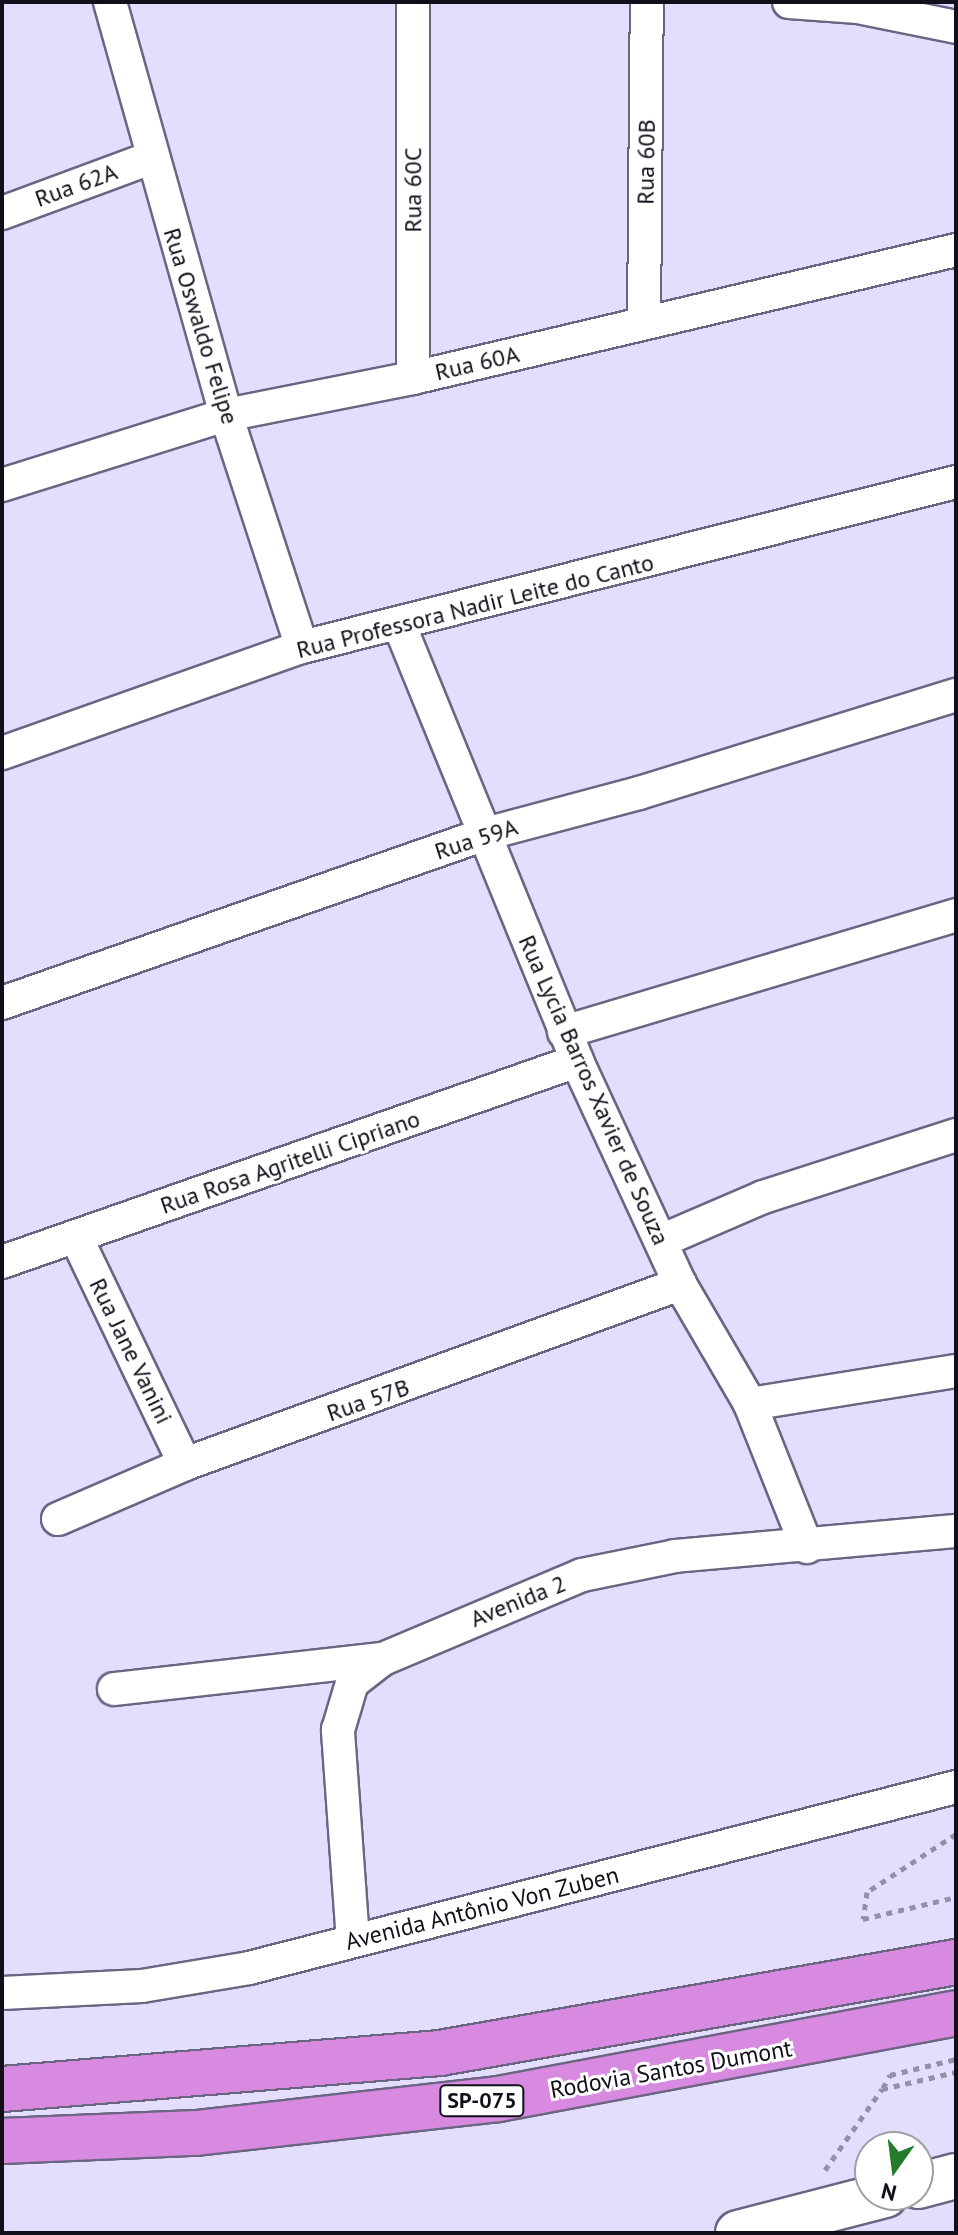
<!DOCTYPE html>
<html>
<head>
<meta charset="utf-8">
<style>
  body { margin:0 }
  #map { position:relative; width:958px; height:2235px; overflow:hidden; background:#e3ddfe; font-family:"PT Sans",sans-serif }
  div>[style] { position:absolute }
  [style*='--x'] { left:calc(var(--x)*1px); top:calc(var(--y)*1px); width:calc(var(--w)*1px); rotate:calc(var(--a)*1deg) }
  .path>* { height:5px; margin-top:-2.5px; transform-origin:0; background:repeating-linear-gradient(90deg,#9590a9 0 6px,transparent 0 12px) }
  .roads { filter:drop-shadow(2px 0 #6b6582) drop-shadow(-2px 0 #6b6582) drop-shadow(0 2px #6b6582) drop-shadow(0 -2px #6b6582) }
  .street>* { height:32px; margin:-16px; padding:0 16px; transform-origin:16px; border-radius:16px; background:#fff }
  .secondary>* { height:44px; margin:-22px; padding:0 22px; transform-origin:22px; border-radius:22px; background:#fff }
  .highway>* { height:44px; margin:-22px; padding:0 22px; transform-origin:22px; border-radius:22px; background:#d78adf }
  span { translate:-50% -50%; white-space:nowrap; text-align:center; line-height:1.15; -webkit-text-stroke:6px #fff; paint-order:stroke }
  .shield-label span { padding:2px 6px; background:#fff; border:2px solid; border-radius:6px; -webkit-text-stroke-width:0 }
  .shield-label { font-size:22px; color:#120f1a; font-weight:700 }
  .street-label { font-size:24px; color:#120f1a }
  .frame { position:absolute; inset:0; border:4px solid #120f1a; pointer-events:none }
  .north { position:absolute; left:854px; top:2131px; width:80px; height:80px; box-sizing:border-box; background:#fff; border:2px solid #a09fa3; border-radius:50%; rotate:194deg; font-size:22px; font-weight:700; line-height:32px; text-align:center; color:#120f1a }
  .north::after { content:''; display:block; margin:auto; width:28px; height:36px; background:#237c2b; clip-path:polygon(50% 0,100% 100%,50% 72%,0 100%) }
</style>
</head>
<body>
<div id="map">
  <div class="path">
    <i style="--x:956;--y:1834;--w:106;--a:146.9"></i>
    <i style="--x:867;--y:1892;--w:27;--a:98"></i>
    <i style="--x:863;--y:1919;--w:96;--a:-13.3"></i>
    <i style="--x:883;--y:2088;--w:15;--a:-62"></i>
    <i style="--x:890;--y:2075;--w:68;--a:-13.6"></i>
    <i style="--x:825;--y:2170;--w:99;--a:-54.9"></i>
    <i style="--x:882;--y:2089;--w:76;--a:-12.9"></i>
  </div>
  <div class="roads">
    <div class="street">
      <i style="--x:110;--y:2;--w:429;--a:74.3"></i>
      <i style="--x:226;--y:415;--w:244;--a:71.9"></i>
      <i style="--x:413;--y:2;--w:376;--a:90"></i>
      <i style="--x:789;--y:2;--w:69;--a:4.1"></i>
      <i style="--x:858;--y:7;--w:100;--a:11.5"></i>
      <i style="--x:2;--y:213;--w:159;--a:-20.3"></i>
      <i style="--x:644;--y:323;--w:321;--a:-89.5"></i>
      <i style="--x:2;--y:485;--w:235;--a:-17.4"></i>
      <i style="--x:226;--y:415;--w:191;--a:-11.2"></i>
      <i style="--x:413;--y:378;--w:558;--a:-13.26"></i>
      <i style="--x:399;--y:624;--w:472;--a:67.8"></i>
      <i style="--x:577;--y:1061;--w:246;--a:65.2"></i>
      <i style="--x:680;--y:1284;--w:139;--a:59.7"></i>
      <i style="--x:750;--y:1404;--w:154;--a:68.3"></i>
      <i style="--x:2;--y:753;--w:318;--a:-19.5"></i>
      <i style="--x:302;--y:647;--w:674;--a:-14.16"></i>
      <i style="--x:2;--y:1003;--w:512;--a:-19.28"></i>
      <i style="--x:485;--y:834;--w:159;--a:-14.9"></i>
      <i style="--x:639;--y:793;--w:332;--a:-17.2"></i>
      <i style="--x:564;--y:1032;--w:409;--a:-16.6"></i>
      <i style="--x:76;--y:1237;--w:252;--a:64.4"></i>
      <i style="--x:661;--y:1241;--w:111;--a:-23.3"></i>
      <i style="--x:763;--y:1197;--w:203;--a:-17.8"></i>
      <i style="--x:2;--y:1262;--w:609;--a:-19.27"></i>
      <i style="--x:750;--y:1404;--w:209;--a:-9.1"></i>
      <i style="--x:58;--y:1519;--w:138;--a:-23.4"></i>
      <i style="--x:185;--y:1464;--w:527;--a:-19.98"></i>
      <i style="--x:114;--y:1689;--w:271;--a:-6.4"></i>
      <i style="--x:353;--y:1941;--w:212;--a:-94.1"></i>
      <i style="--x:338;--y:1730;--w:49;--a:-73.4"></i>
      <i style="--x:352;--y:1683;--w:39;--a:-38"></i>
      <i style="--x:383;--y:1659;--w:216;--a:-22.9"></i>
      <i style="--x:582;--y:1575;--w:95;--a:-11.5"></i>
      <i style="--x:675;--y:1556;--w:282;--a:-5.1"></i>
      <i style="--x:2;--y:1993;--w:140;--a:-2.9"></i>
      <i style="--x:142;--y:1986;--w:109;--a:-9.5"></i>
      <i style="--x:249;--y:1968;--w:730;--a:-14.36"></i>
    </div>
    <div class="secondary">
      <i style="--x:918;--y:2186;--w:39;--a:-15"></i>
      <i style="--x:738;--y:2233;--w:152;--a:-14.5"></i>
    </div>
    <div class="highway">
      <i style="--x:2;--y:2089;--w:439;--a:-4.7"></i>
      <i style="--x:440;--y:2053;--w:524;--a:-10"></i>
      <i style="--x:2;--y:2141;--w:194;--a:-2.4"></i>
      <i style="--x:196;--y:2133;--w:304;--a:-6.4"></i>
      <i style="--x:498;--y:2099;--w:466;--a:-10.6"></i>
    </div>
  </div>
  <div class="shield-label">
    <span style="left:482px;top:2101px">SP-075</span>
  </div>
  <div class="street-label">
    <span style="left:646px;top:162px;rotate:-89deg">Rua 60B</span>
    <span style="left:76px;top:185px;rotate:-20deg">Rua 62A</span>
    <span style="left:413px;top:190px;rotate:-90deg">Rua 60C</span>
    <span style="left:201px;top:326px;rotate:73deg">Rua Oswaldo Felipe</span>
    <span style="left:477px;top:363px;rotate:-13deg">Rua 60A</span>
    <span style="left:475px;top:606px;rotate:-14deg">Rua Professora Nadir Leite do Canto</span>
    <span style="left:476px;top:839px;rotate:-18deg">Rua 59A</span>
    <span style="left:594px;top:1090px;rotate:66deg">Rua Lycia Barros Xavier de Souza</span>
    <span style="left:290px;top:1162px;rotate:-19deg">Rua Rosa Agritelli Cipriano</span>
    <span style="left:131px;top:1351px;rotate:64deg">Rua Jane Vanini</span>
    <span style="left:368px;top:1400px;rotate:-19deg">Rua 57B</span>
    <span style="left:518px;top:1601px;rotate:-22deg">Avenida 2</span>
    <span style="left:482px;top:1908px;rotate:-14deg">Avenida Antônio Von Zuben</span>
    <span style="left:671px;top:2069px;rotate:-10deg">Rodovia Santos Dumont</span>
  </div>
  <div class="frame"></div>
  <div class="north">N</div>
</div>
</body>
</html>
